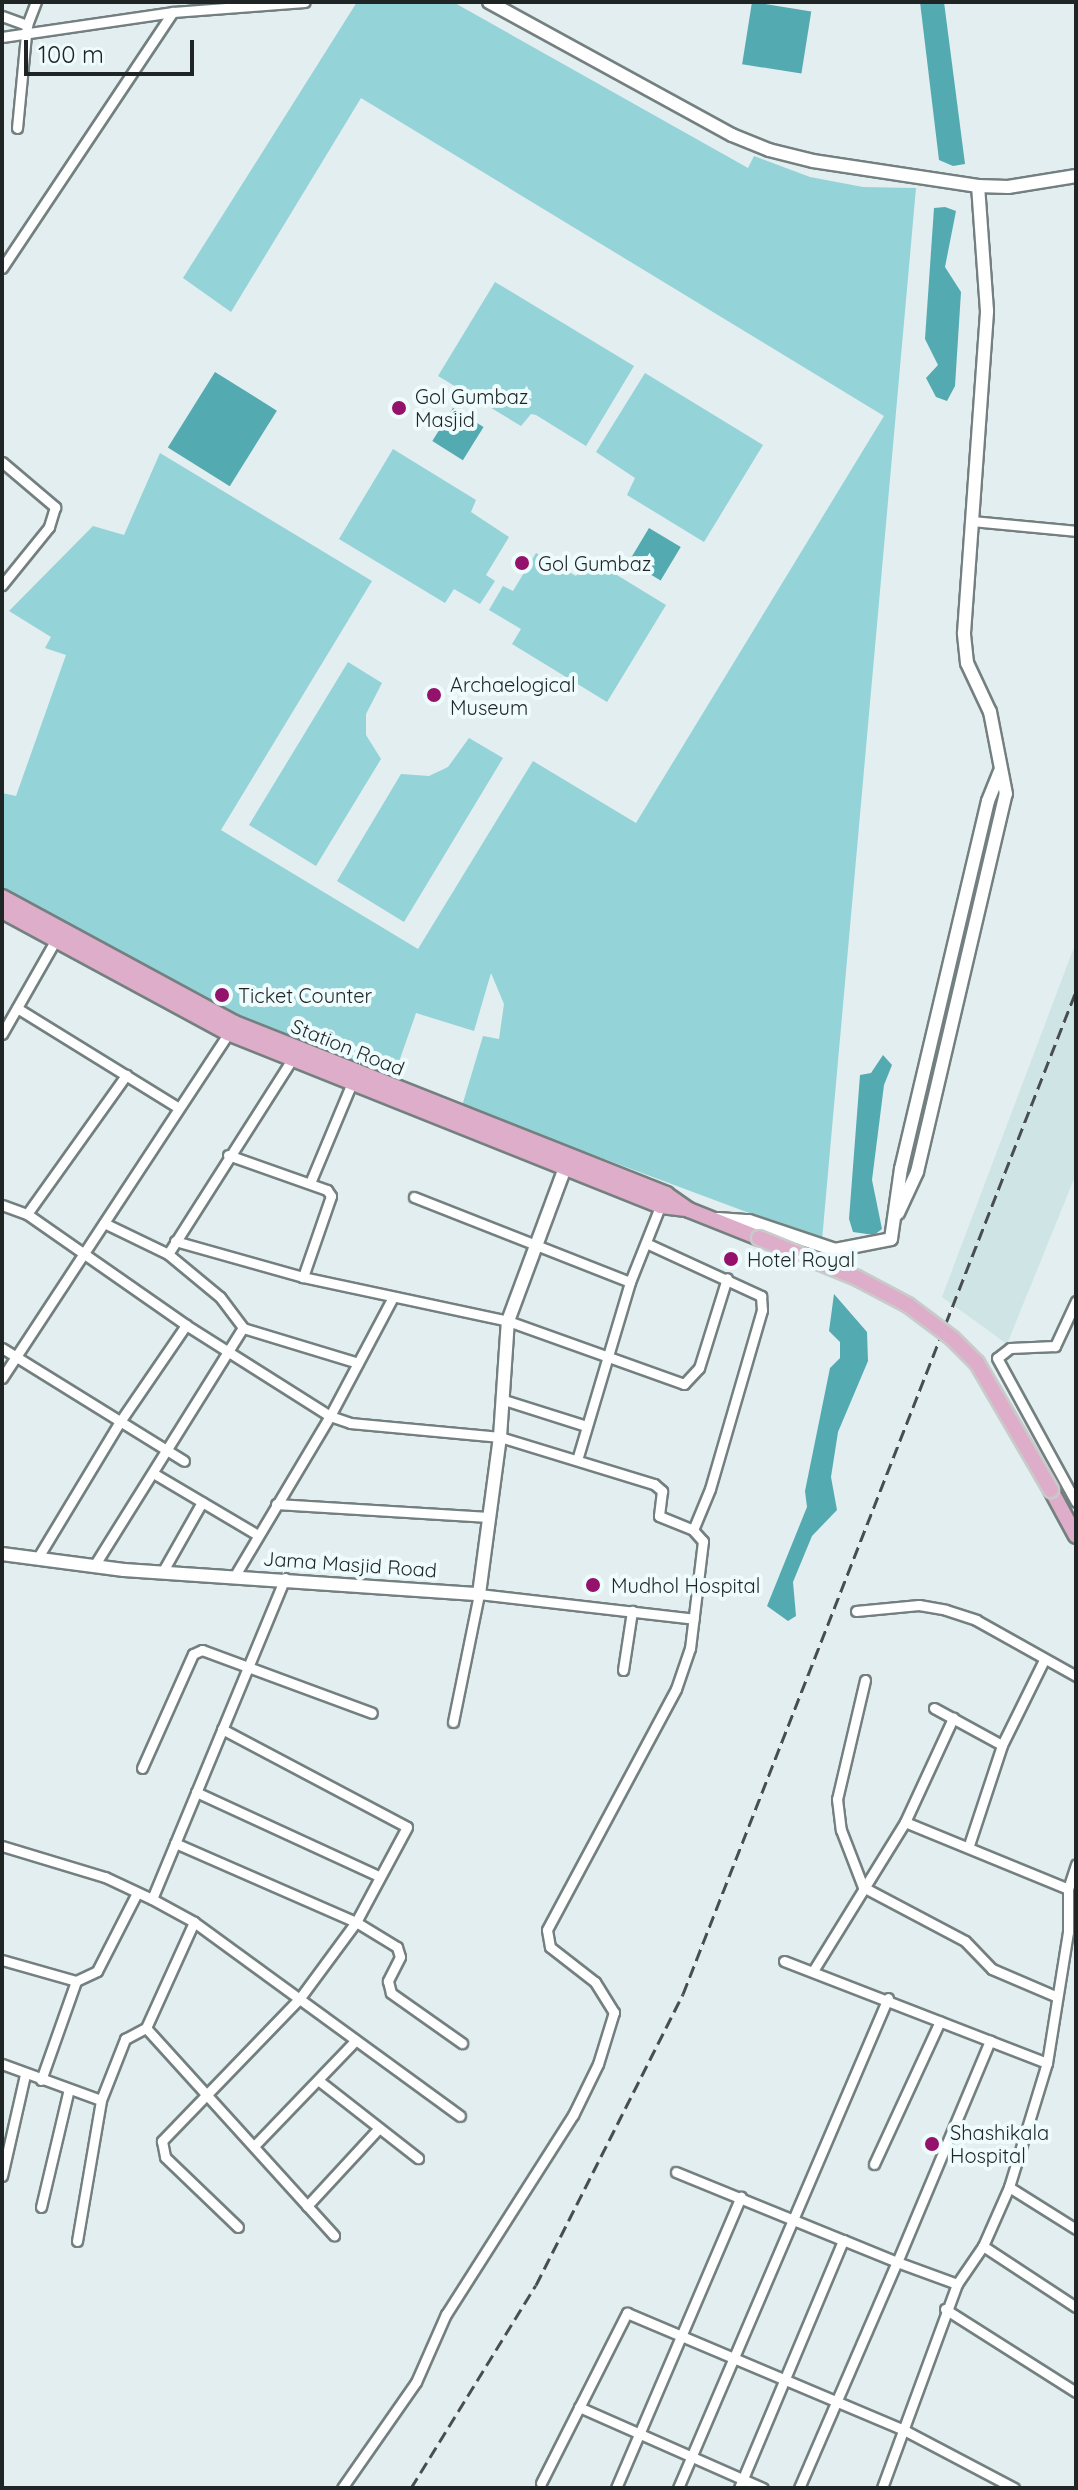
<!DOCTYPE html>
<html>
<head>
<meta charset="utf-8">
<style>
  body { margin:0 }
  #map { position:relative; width:1078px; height:2490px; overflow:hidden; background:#e2eeef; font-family:Quicksand,sans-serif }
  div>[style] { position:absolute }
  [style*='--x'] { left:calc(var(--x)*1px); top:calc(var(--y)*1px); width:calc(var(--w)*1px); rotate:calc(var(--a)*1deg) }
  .built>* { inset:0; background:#cee4e5 }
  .green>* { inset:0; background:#94d3d8 }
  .water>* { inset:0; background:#53aab1; transform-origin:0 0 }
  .roads { filter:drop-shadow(2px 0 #748080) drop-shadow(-2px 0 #748080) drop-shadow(0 2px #748080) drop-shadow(0 -2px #748080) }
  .minor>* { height:9px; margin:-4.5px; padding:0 4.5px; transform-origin:4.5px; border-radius:4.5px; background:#fff }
  .tertiary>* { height:12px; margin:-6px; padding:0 6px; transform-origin:6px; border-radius:6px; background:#fff }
  .primary>* { height:14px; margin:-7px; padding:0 7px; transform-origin:7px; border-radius:7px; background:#deadc9 }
  .rail>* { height:3px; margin-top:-1.5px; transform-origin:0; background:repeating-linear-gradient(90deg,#484e4f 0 12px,transparent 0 18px) }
  .bridges { filter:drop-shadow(2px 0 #c9caca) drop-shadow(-2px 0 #c9caca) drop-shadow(0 2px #c9caca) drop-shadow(0 -2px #c9caca) }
  .primary-bridge>* { height:14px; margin:-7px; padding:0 7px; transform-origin:7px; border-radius:7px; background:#deadc9 }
  .dots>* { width:22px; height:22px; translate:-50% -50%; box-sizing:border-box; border:4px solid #effcfd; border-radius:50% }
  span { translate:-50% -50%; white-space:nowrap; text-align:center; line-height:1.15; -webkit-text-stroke:8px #effcfd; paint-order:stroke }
  .poi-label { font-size:20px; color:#1f2424 }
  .left { translate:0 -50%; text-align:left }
  .street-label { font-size:20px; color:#1f2424 }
  .frame { position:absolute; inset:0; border:4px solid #1f2424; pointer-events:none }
  .scale { position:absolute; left:24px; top:40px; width:170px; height:36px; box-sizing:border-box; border:4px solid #1f2424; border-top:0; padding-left:10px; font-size:24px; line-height:28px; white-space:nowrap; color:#1f2424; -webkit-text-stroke:6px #effcfd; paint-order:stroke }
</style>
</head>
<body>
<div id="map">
  <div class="built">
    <i style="clip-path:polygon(1076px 942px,1076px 1174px,1007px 1344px,942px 1297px)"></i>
  </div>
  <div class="green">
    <i style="clip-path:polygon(357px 2px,453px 2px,748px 168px,754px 156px,810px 177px,863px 187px,916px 188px,822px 1240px,462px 1106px,483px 1036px,499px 1039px,504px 1004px,491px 973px,474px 1031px,416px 1013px,393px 1079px,251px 1021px,2px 887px,2px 793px,16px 796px,66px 655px,45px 648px,51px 637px,9px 611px,93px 526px,124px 535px,160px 453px,372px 581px,221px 830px,418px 949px,533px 761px,636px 823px,884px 416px,361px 98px,231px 312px,183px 278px)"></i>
    <i style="clip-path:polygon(495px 282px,634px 366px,586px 446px,536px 415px,531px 414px,521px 426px,438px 376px)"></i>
    <i style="clip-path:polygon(645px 373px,763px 445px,704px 542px,627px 495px,635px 478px,596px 452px)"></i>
    <i style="clip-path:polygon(393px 449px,476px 500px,471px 512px,509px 537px,486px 575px,495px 581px,480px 604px,454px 589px,445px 603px,339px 539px)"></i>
    <i style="clip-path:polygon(536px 553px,576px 576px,589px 558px,666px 605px,607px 702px,512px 644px,521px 629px,489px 610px,503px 586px,513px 591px)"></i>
    <i style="clip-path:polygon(348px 662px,382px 683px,366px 714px,366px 735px,381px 759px,316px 866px,249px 825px)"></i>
    <i style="clip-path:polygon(469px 738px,503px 758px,404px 922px,337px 881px,401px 774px,429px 776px,448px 767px)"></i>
  </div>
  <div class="water">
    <i style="left:752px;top:2px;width:60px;height:63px;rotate:9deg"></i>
    <i style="clip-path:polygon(920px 2px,944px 2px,965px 164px,953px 166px,939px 160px)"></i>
    <i style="clip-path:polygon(945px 207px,956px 211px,945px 267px,961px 292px,955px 386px,947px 401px,936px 397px,926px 378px,938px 365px,925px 339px,934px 208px)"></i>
    <i style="left:215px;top:372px;width:73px;height:89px;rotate:32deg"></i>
    <i style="left:453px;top:408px;width:36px;height:39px;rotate:32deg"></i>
    <i style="left:649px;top:528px;width:37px;height:39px;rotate:31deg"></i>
    <i style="clip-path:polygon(883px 1055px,892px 1065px,884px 1085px,872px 1180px,882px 1229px,874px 1235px,853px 1232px,849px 1219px,860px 1075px,871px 1073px)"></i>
    <i style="clip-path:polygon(834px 1294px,867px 1332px,868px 1361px,838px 1432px,831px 1477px,837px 1510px,812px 1536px,793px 1582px,796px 1616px,788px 1621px,767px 1606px,807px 1507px,805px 1491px,830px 1368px,840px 1358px,840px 1342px,829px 1331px)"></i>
  </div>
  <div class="roads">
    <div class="minor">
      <i style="--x:2;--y:16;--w:27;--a:20"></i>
      <i style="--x:2;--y:37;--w:173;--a:-8.3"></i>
      <i style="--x:173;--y:12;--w:132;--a:-4.3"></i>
      <i style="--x:17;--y:128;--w:103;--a:-84.5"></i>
      <i style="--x:27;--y:25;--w:25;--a:-69"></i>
      <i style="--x:2;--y:268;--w:308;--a:-56.3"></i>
      <i style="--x:2;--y:462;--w:70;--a:40.3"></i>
      <i style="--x:55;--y:507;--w:21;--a:107"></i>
      <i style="--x:49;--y:527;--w:75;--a:129"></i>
      <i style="--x:971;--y:521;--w:105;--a:5.4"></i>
      <i style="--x:17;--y:1008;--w:190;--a:31.7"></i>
      <i style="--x:2;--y:1034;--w:107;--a:-60.3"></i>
      <i style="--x:228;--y:1155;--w:105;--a:19.5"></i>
      <i style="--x:327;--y:1190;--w:7;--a:56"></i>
      <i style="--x:331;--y:1196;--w:86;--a:109.1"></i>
      <i style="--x:310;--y:1183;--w:106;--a:-67.3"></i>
      <i style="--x:414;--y:1197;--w:232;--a:21.5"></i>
      <i style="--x:2;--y:1205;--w:27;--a:20"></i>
      <i style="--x:27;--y:1214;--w:194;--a:34.9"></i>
      <i style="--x:186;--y:1325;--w:170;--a:32.3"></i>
      <i style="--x:330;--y:1416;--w:21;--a:19"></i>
      <i style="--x:350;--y:1423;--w:151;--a:5.3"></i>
      <i style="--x:500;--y:1437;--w:161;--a:17"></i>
      <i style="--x:654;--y:1484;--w:11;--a:41"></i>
      <i style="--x:662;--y:1491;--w:25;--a:97"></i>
      <i style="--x:659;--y:1516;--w:37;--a:22"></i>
      <i style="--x:693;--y:1530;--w:15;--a:48"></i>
      <i style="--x:703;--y:1541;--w:108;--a:96.9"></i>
      <i style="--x:690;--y:1648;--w:43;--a:108.9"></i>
      <i style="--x:676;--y:1689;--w:273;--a:118.2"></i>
      <i style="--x:547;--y:1930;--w:17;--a:80"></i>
      <i style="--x:550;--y:1947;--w:57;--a:37.9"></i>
      <i style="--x:595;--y:1982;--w:36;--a:58"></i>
      <i style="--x:614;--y:2012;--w:54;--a:107.1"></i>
      <i style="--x:598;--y:2064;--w:57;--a:116.1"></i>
      <i style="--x:573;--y:2115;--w:236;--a:122.5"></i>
      <i style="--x:446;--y:2314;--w:74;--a:113.8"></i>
      <i style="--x:416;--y:2382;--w:129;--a:124.9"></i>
      <i style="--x:27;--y:1214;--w:171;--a:-54.5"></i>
      <i style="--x:104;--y:1223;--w:71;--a:25.8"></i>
      <i style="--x:168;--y:1254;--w:67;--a:39.6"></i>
      <i style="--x:220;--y:1297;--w:39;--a:53"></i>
      <i style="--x:243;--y:1328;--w:120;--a:16.9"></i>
      <i style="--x:175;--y:1241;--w:133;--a:15.7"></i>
      <i style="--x:303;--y:1277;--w:210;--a:12.1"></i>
      <i style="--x:508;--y:1321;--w:187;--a:19.7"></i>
      <i style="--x:684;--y:1384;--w:22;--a:-47"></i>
      <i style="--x:699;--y:1368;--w:94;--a:-72.7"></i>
      <i style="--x:646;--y:1243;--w:127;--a:24.7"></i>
      <i style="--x:761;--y:1296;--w:14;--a:86"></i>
      <i style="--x:762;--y:1310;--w:186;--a:106.2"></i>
      <i style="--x:710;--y:1489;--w:44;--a:112.5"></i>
      <i style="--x:168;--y:1254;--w:231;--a:-57.5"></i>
      <i style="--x:1076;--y:1301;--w:50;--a:115"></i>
      <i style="--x:1055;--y:1346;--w:45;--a:177.5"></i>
      <i style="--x:1010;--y:1348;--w:16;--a:142"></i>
      <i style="--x:997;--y:1358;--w:164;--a:61.3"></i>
      <i style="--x:2;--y:1348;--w:214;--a:31.8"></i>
      <i style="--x:2;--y:1378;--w:417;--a:-56.7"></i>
      <i style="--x:501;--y:1399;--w:89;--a:17.6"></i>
      <i style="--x:577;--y:1460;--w:186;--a:-73.4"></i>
      <i style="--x:630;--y:1282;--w:84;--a:-68.3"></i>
      <i style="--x:153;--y:1473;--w:120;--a:30.6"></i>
      <i style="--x:276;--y:1504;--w:213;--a:3.5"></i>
      <i style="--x:37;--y:1559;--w:159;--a:-58.9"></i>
      <i style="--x:119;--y:1423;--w:119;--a:-55.6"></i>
      <i style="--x:94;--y:1566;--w:281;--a:-58"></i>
      <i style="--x:163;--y:1571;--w:79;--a:-60.5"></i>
      <i style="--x:234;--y:1577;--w:187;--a:-59.2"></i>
      <i style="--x:330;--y:1416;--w:132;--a:-62.1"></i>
      <i style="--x:285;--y:1578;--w:347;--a:112.5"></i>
      <i style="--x:152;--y:1899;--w:48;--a:28.7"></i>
      <i style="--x:194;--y:1922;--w:329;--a:36.1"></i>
      <i style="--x:856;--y:1611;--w:63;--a:-5.4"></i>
      <i style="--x:919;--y:1605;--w:27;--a:10"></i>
      <i style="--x:946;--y:1610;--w:32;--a:18"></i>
      <i style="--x:976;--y:1620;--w:115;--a:29.2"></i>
      <i style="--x:623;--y:1670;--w:60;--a:-81.3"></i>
      <i style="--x:865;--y:1680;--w:122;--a:103.2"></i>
      <i style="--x:837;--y:1799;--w:31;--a:83"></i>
      <i style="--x:841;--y:1830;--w:61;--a:68.9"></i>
      <i style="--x:863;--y:1887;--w:115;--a:27.9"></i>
      <i style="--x:965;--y:1941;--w:39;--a:46"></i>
      <i style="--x:992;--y:1969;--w:69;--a:23.2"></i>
      <i style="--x:934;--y:1708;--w:77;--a:28.6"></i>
      <i style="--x:453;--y:1722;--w:131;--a:-78.5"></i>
      <i style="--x:479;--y:1594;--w:216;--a:6.6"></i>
      <i style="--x:222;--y:1729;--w:209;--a:27.9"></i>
      <i style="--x:407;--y:1827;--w:108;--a:118.2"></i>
      <i style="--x:356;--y:1922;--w:94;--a:126.4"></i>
      <i style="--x:300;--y:1998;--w:199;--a:134"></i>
      <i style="--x:162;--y:2141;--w:16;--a:79"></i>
      <i style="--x:165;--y:2157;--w:101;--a:43.8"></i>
      <i style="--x:142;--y:1768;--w:125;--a:-65.9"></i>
      <i style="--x:193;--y:1654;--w:10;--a:-24"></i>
      <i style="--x:202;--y:1650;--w:181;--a:20.3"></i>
      <i style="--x:196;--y:1792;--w:201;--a:24.7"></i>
      <i style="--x:905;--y:1822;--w:176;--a:22.3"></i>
      <i style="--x:175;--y:1843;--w:197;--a:23.6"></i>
      <i style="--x:356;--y:1922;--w:48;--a:31.4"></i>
      <i style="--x:397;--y:1947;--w:10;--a:73"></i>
      <i style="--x:400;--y:1957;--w:27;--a:117"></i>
      <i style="--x:388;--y:1981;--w:12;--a:76"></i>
      <i style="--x:391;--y:1993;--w:87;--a:35.2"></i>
      <i style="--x:969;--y:1845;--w:105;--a:-71.7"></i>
      <i style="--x:1002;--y:1745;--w:95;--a:-63.7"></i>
      <i style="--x:2;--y:1846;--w:108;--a:16.8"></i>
      <i style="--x:105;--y:1877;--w:52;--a:25.1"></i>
      <i style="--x:194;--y:1922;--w:116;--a:114.4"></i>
      <i style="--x:146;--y:2028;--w:280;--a:47.8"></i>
      <i style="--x:2;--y:1960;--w:77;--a:15.8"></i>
      <i style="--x:784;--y:1961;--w:221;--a:21.2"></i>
      <i style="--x:813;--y:1971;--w:175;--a:-58.3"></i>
      <i style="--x:905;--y:1822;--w:115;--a:-65.2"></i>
      <i style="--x:2;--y:2064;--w:105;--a:20"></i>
      <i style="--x:41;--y:2080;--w:105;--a:-70.5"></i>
      <i style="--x:76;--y:1981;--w:23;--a:-25"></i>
      <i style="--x:97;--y:1971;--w:88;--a:-62.9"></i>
      <i style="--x:318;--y:2080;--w:127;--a:38"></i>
      <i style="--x:255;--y:2145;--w:143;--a:-46.1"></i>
      <i style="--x:874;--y:2164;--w:157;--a:-65.2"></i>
      <i style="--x:676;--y:2172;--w:180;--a:22.2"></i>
      <i style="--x:2;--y:2176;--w:104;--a:-77.2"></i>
      <i style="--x:1009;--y:2187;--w:79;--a:32.1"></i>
      <i style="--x:307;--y:2206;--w:105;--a:-47.3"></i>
      <i style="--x:41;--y:2207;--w:121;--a:-76.7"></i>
      <i style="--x:77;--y:2241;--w:143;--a:-80.3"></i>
      <i style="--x:101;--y:2100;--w:66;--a:-68.5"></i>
      <i style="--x:125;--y:2039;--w:24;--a:-28"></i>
      <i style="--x:983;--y:2246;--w:111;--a:33.3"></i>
      <i style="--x:957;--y:2284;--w:46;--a:-55.6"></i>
      <i style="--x:983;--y:2246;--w:64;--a:-66.2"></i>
      <i style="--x:1009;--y:2187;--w:130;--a:-73"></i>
      <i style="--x:945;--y:2309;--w:155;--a:32.4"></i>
      <i style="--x:579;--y:2407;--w:201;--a:23.8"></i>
      <i style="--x:541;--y:2483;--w:191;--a:-63.2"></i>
      <i style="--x:627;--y:2313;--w:303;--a:22.9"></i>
      <i style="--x:906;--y:2431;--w:122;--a:27.8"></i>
      <i style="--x:616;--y:2488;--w:317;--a:-66.8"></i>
      <i style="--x:678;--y:2488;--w:533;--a:-66.8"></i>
      <i style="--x:739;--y:2488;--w:269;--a:-67.2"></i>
      <i style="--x:843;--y:2240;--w:58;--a:22.2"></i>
      <i style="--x:897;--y:2262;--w:240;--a:-67.2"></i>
      <i style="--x:990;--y:2041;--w:61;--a:21.1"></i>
      <i style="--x:1047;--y:2063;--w:133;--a:-80.9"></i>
      <i style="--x:1068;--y:1932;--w:43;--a:-90"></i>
      <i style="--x:1068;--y:1889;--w:26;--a:-72"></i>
      <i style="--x:799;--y:2488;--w:246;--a:-66.6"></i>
      <i style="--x:897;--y:2262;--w:64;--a:20.1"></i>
      <i style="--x:957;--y:2284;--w:217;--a:110.2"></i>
    </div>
    <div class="tertiary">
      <i style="--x:489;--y:2;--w:277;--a:28.7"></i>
      <i style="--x:732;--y:135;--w:40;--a:22"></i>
      <i style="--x:769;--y:150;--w:45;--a:14"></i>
      <i style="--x:813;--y:161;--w:167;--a:8.6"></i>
      <i style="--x:978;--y:186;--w:30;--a:2"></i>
      <i style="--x:1008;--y:187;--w:69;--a:-9.2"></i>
      <i style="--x:898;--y:1213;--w:45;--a:-65.1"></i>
      <i style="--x:917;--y:1172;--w:388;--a:-76.8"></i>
      <i style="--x:1006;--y:794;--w:84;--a:-101"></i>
      <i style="--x:990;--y:712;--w:54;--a:-115.1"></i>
      <i style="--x:967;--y:663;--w:30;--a:-96"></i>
      <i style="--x:964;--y:633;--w:323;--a:-85.9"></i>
      <i style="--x:987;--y:311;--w:125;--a:-94.1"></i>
      <i style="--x:718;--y:1219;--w:31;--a:4"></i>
      <i style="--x:749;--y:1221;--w:91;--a:18.6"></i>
      <i style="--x:835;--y:1250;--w:57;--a:-11.1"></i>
      <i style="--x:891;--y:1239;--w:71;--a:-81.9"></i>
      <i style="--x:901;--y:1169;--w:378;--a:-76.7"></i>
      <i style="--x:988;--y:801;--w:32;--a:-68"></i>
      <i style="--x:2;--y:1554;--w:123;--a:7.5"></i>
      <i style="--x:124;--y:1570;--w:356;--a:3.9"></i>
      <i style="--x:479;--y:1594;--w:158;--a:-82.4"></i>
      <i style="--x:500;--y:1437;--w:116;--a:-86.1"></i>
      <i style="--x:508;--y:1321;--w:163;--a:-69.6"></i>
    </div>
    <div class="primary">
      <i style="--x:2;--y:897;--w:265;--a:28.4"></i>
      <i style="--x:235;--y:1023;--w:464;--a:21.6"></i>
      <i style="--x:666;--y:1194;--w:28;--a:35"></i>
      <i style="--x:689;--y:1210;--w:75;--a:21.8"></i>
      <i style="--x:2;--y:911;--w:257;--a:28.4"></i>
      <i style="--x:228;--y:1033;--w:466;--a:21.8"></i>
      <i style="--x:661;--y:1206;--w:23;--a:7"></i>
      <i style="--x:1051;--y:1490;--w:52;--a:61.5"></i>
    </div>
  </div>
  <div class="rail">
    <i style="--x:411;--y:2488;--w:238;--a:-58.4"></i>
    <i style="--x:536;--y:2285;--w:326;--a:-63.2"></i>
    <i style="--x:683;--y:1994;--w:1077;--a:-68.6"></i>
  </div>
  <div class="bridges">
    <div class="primary-bridge">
      <i style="--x:759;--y:1238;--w:106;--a:22.2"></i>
      <i style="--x:857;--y:1278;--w:58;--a:27.9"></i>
      <i style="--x:908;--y:1305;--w:55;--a:36.9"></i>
      <i style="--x:952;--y:1338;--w:35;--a:45"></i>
      <i style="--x:977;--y:1363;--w:147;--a:59.8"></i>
    </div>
  </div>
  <div class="dots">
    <i style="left:399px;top:408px;background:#94126b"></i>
    <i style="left:522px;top:563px;background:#94126b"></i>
    <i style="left:434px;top:695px;background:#94126b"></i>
    <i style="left:222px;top:995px;background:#94126b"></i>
    <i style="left:731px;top:1259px;background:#94126b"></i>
    <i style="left:593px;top:1585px;background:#94126b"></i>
    <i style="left:932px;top:2144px;background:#94126b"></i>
  </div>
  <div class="poi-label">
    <span class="left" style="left:415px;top:408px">Gol Gumbaz<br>Masjid</span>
    <span class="left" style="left:538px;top:563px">Gol Gumbaz</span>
    <span class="left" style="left:450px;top:696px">Archaelogical<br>Museum</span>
    <span class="left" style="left:238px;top:995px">Ticket Counter</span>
    <span class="left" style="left:747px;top:1259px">Hotel Royal</span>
    <span class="left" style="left:611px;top:1585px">Mudhol Hospital</span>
    <span class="left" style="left:950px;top:2144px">Shashikala<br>Hospital</span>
  </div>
  <div class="street-label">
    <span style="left:348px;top:1047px;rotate:22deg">Station Road</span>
    <span style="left:350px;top:1564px;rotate:4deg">Jama Masjid Road</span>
  </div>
  <div class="frame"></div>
  <div class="scale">100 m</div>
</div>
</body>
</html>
